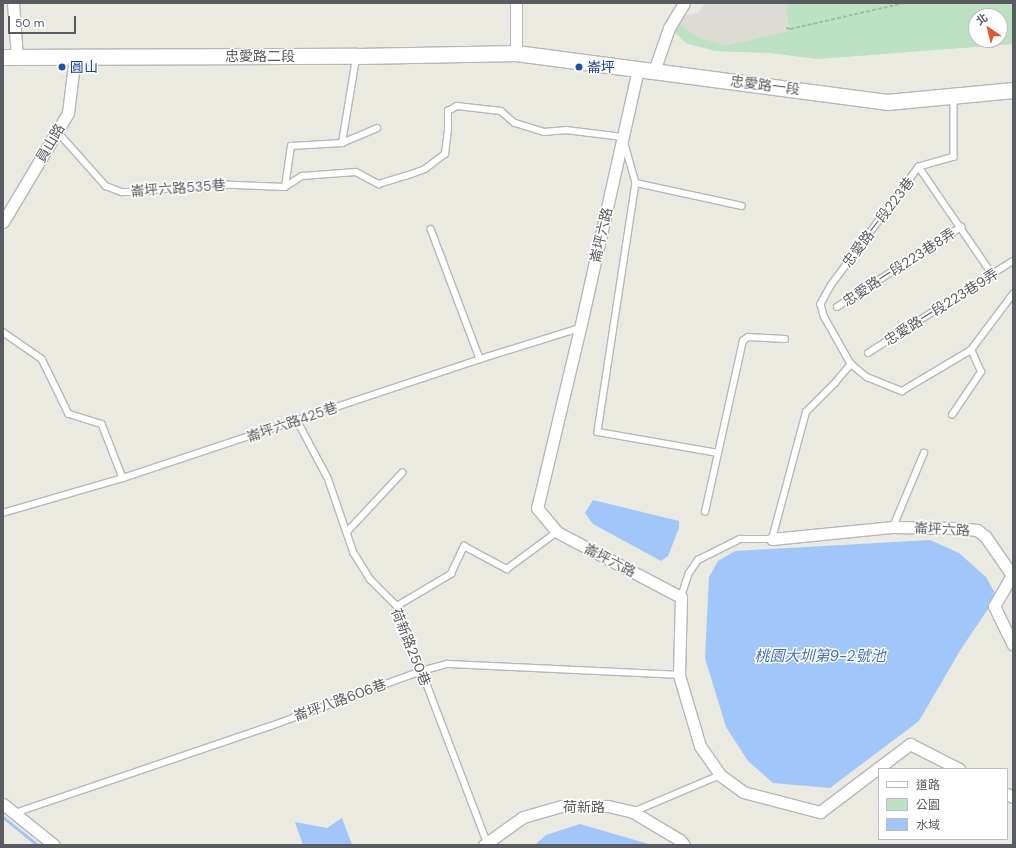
<!DOCTYPE html>
<html>
<head>
<meta charset="utf-8">
<style>
  body { margin:0 }
  #map { position:relative; width:1016px; height:848px; overflow:hidden; background:#ebeae0; font-family:"DM Sans","Noto Sans TC",sans-serif }
  div>[style] { position:absolute }
  [style*='--x'] { left:calc(var(--x)*1px); top:calc(var(--y)*1px); width:calc(var(--w)*1px); rotate:calc(var(--a)*1deg) }
  .industrial>* { inset:0; background:#dcdbd4 }
  .green>* { inset:0; background:#bde2c2 }
  .water>* { inset:0; background:#a0c6fa }
  .stream>* { height:2.5px; margin:-1.25px; padding:0 1.25px; transform-origin:1.25px; border-radius:1.25px; background:#a0c6fa }
  .path>* { height:1.5px; margin-top:-0.75px; transform-origin:0; background:repeating-linear-gradient(90deg,#97c2a9 0 4px,transparent 0 6px) }
  .roads { filter:drop-shadow(1px 0 #b5b7bc) drop-shadow(-1px 0 #b5b7bc) drop-shadow(0 1px #b5b7bc) drop-shadow(0 -1px #b5b7bc) }
  .lane>* { height:5.5px; margin:-2.75px; padding:0 2.75px; transform-origin:2.75px; border-radius:2.75px; background:#fff }
  .street>* { height:11px; margin:-5.5px; padding:0 5.5px; transform-origin:5.5px; border-radius:5.5px; background:#fff }
  .secondary>* { height:15px; margin:-7.5px; padding:0 7.5px; transform-origin:7.5px; border-radius:7.5px; background:#fff }
  .dots>* { width:11px; height:11px; translate:-50% -50%; box-sizing:border-box; border:2px solid #fff; border-radius:50% }
  span { translate:-50% -50%; white-space:nowrap; text-align:center; line-height:1.15; -webkit-text-stroke:3px #fff; paint-order:stroke }
  .street-label { font-size:14px; color:#585b60 }
  .transit-label { font-size:14px; color:#164399 }
  .left { translate:0 -50%; text-align:left }
  .water-label { font-size:15px; color:#456ebb; font-style:italic }
  .frame { position:absolute; inset:0; border:4px solid #585b60; pointer-events:none }
  .legend { position:absolute; left:878px; top:768px; width:130px; height:72px; box-sizing:border-box; background:#fff; border:1px solid #bcbdbf; margin:0; padding:5px 7px; list-style:none; font-size:12px; color:#585b60 }
  .legend li { display:flex; align-items:center; gap:8px; height:20px }
  .legend b { width:20px; border:1px solid #bcbdbf }
  .north { position:absolute; left:968px; top:8px; width:40px; height:40px; box-sizing:border-box; background:#fff; border:1px solid #bcbdbf; border-radius:50%; rotate:325deg; font-size:11px; font-weight:700; line-height:16px; text-align:center; color:#585b60 }
  .north::after { content:''; display:block; margin:auto; width:14px; height:18px; background:#df5831; clip-path:polygon(50% 0,100% 100%,50% 72%,0 100%) }
  .scale { position:absolute; left:8px; top:16px; width:68px; height:18px; box-sizing:border-box; border:2px solid #585b60; border-top:0; padding-left:5px; font-size:12px; line-height:14px; white-space:nowrap; color:#585b60; -webkit-text-stroke:3px #fff; paint-order:stroke }
</style>
</head>
<body>
<div id="map">
  <div class="industrial">
    <i style="clip-path:polygon(evenodd,705px 3px,1013px 3px,1013px 44px,817px 59px,771px 53px,715px 51px,686px 43px,674px 31px,684px 16px,698px 13px,705px 3px,976px 16px,1000px 16px,1000px 40px,976px 40px,976px 16px)"></i>
  </div>
  <div class="green">
    <i style="clip-path:polygon(evenodd,788px 3px,1013px 3px,1013px 44px,817px 59px,771px 53px,715px 51px,686px 43px,674px 31px,679px 24px,697px 37px,726px 46px,790px 31px,786px 8px,788px 7px,788px 3px,976px 16px,1000px 16px,1000px 40px,976px 40px,976px 16px)"></i>
  </div>
  <div class="water">
    <i style="clip-path:polygon(593px 500px,679px 521px,679px 528px,668px 556px,661px 561px,593px 524px,585px 513px)"></i>
    <i style="clip-path:polygon(930px 540px,959px 553px,986px 577px,999px 600px,988px 609px,961px 649px,919px 721px,830px 788px,773px 783px,748px 761px,726px 727px,705px 658px,709px 577px,718px 561px,735px 551px)"></i>
    <i style="clip-path:polygon(342px 818px,352px 845px,303px 845px,295px 822px,327px 828px)"></i>
    <i style="clip-path:polygon(580px 824px,652px 845px,535px 845px,546px 835px)"></i>
  </div>
  <div class="stream">
    <i style="--x:3;--y:817;--w:45;--a:38.7"></i>
  </div>
  <div class="path">
    <i style="--x:786;--y:28;--w:4;--a:14"></i>
    <i style="--x:790;--y:29;--w:117;--a:-12.8"></i>
  </div>
  <div class="roads">
    <div class="lane">
      <i style="--x:954;--y:97;--w:60;--a:90"></i>
      <i style="--x:954;--y:157;--w:36;--a:164"></i>
      <i style="--x:919;--y:167;--w:148;--a:126.5"></i>
      <i style="--x:831;--y:286;--w:21;--a:119"></i>
      <i style="--x:821;--y:304;--w:12;--a:76"></i>
      <i style="--x:824;--y:316;--w:55;--a:60.6"></i>
      <i style="--x:851;--y:364;--w:21;--a:39"></i>
      <i style="--x:867;--y:377;--w:38;--a:22"></i>
      <i style="--x:902;--y:391;--w:80;--a:-30.7"></i>
      <i style="--x:57;--y:131;--w:74;--a:48.3"></i>
      <i style="--x:106;--y:186;--w:17;--a:21"></i>
      <i style="--x:122;--y:192;--w:12;--a:0"></i>
      <i style="--x:134;--y:192;--w:77;--a:-5.9"></i>
      <i style="--x:211;--y:184;--w:74;--a:2.3"></i>
      <i style="--x:285;--y:187;--w:20;--a:-33"></i>
      <i style="--x:302;--y:176;--w:54;--a:-4.2"></i>
      <i style="--x:356;--y:172;--w:26;--a:28"></i>
      <i style="--x:379;--y:184;--w:28;--a:-17"></i>
      <i style="--x:406;--y:176;--w:20;--a:-20"></i>
      <i style="--x:425;--y:169;--w:25;--a:-37"></i>
      <i style="--x:445;--y:154;--w:24;--a:-83"></i>
      <i style="--x:448;--y:130;--w:19;--a:-90"></i>
      <i style="--x:448;--y:111;--w:10;--a:-29"></i>
      <i style="--x:457;--y:106;--w:44;--a:6.5"></i>
      <i style="--x:501;--y:111;--w:18;--a:41"></i>
      <i style="--x:515;--y:123;--w:30;--a:17"></i>
      <i style="--x:544;--y:132;--w:22;--a:-5"></i>
      <i style="--x:566;--y:130;--w:57;--a:7"></i>
      <i style="--x:623;--y:137;--w:48;--a:74.2"></i>
      <i style="--x:636;--y:183;--w:252;--a:98.7"></i>
      <i style="--x:598;--y:432;--w:122;--a:9.9"></i>
      <i style="--x:342;--y:143;--w:38;--a:-23"></i>
      <i style="--x:919;--y:167;--w:131;--a:55.6"></i>
      <i style="--x:636;--y:183;--w:108;--a:12.2"></i>
      <i style="--x:285;--y:187;--w:41;--a:-81.7"></i>
      <i style="--x:291;--y:146;--w:51;--a:-3.4"></i>
      <i style="--x:342;--y:143;--w:86;--a:-80.6"></i>
      <i style="--x:431;--y:229;--w:139;--a:69.3"></i>
      <i style="--x:837;--y:307;--w:148;--a:-32.8"></i>
      <i style="--x:3;--y:332;--w:47;--a:34.7"></i>
      <i style="--x:42;--y:359;--w:61;--a:63.9"></i>
      <i style="--x:69;--y:414;--w:34;--a:17"></i>
      <i style="--x:102;--y:424;--w:58;--a:68.7"></i>
      <i style="--x:868;--y:353;--w:172;--a:-32.4"></i>
      <i style="--x:952;--y:415;--w:52;--a:-56"></i>
      <i style="--x:981;--y:372;--w:24;--a:-114"></i>
      <i style="--x:971;--y:350;--w:70;--a:-53.1"></i>
      <i style="--x:297;--y:420;--w:66;--a:61.9"></i>
      <i style="--x:328;--y:478;--w:79;--a:70.9"></i>
      <i style="--x:354;--y:553;--w:31;--a:58"></i>
      <i style="--x:370;--y:579;--w:38;--a:45"></i>
      <i style="--x:397;--y:606;--w:253;--a:69.1"></i>
      <i style="--x:705;--y:512;--w:175;--a:-77.5"></i>
      <i style="--x:743;--y:341;--w:6;--a:-39"></i>
      <i style="--x:748;--y:337;--w:37;--a:3"></i>
      <i style="--x:3;--y:513;--w:125;--a:-16.3"></i>
      <i style="--x:123;--y:478;--w:376;--a:-18.4"></i>
      <i style="--x:480;--y:359;--w:105;--a:-17.2"></i>
      <i style="--x:893;--y:527;--w:80;--a:-67.3"></i>
      <i style="--x:347;--y:532;--w:81;--a:-47"></i>
      <i style="--x:681;--y:597;--w:25;--a:-72"></i>
      <i style="--x:689;--y:573;--w:16;--a:-55"></i>
      <i style="--x:698;--y:560;--w:47;--a:-26.6"></i>
      <i style="--x:740;--y:539;--w:32;--a:0"></i>
      <i style="--x:772;--y:539;--w:131;--a:-75"></i>
      <i style="--x:806;--y:412;--w:41;--a:-45"></i>
      <i style="--x:835;--y:383;--w:25;--a:-50"></i>
      <i style="--x:397;--y:606;--w:63;--a:-30.7"></i>
      <i style="--x:451;--y:574;--w:31;--a:-65"></i>
      <i style="--x:464;--y:546;--w:49;--a:28.1"></i>
      <i style="--x:507;--y:569;--w:62;--a:-36.5"></i>
      <i style="--x:633;--y:812;--w:95;--a:-23"></i>
      <i style="--x:15;--y:813;--w:270;--a:-18.8"></i>
      <i style="--x:271;--y:726;--w:160;--a:-20.1"></i>
      <i style="--x:421;--y:671;--w:27;--a:-15"></i>
      <i style="--x:447;--y:664;--w:232;--a:2.7"></i>
    </div>
    <div class="street">
      <i style="--x:13;--y:3;--w:54;--a:85.8"></i>
      <i style="--x:516;--y:3;--w:50;--a:90"></i>
      <i style="--x:638;--y:69;--w:265;--a:102.6"></i>
      <i style="--x:580;--y:328;--w:185;--a:103.4"></i>
      <i style="--x:537;--y:508;--w:31;--a:50"></i>
      <i style="--x:557;--y:532;--w:140;--a:27.7"></i>
      <i style="--x:681;--y:597;--w:78;--a:91.5"></i>
      <i style="--x:679;--y:675;--w:74;--a:73.5"></i>
      <i style="--x:700;--y:746;--w:35;--a:55"></i>
      <i style="--x:720;--y:775;--w:29;--a:36"></i>
      <i style="--x:743;--y:792;--w:80;--a:14.6"></i>
      <i style="--x:820;--y:812;--w:113;--a:-37.1"></i>
      <i style="--x:910;--y:744;--w:55;--a:27"></i>
      <i style="--x:654;--y:71;--w:46;--a:-70.8"></i>
      <i style="--x:669;--y:28;--w:29;--a:-59"></i>
      <i style="--x:3;--y:222;--w:127;--a:-59.2"></i>
      <i style="--x:68;--y:113;--w:57;--a:-83"></i>
      <i style="--x:772;--y:539;--w:122;--a:-5.7"></i>
      <i style="--x:893;--y:527;--w:62;--a:0.9"></i>
      <i style="--x:955;--y:528;--w:22;--a:5"></i>
      <i style="--x:977;--y:530;--w:10;--a:37"></i>
      <i style="--x:985;--y:536;--w:47;--a:55.3"></i>
      <i style="--x:1012;--y:575;--w:36;--a:120"></i>
      <i style="--x:994;--y:606;--w:43;--a:64"></i>
      <i style="--x:1007;--y:794;--w:7;--a:27"></i>
      <i style="--x:3;--y:804;--w:65;--a:38.8"></i>
      <i style="--x:484;--y:845;--w:48;--a:-35.7"></i>
      <i style="--x:523;--y:817;--w:40;--a:-16"></i>
      <i style="--x:561;--y:806;--w:47;--a:0"></i>
      <i style="--x:608;--y:806;--w:26;--a:13"></i>
      <i style="--x:633;--y:812;--w:55;--a:30.8"></i>
      <i style="--x:680;--y:840;--w:6;--a:51"></i>
    </div>
    <div class="secondary">
      <i style="--x:3;--y:57;--w:354;--a:-0.2"></i>
      <i style="--x:357;--y:56;--w:159;--a:-1.1"></i>
      <i style="--x:516;--y:53;--w:374;--a:7.5"></i>
      <i style="--x:887;--y:102;--w:127;--a:-5.4"></i>
    </div>
  </div>
  <div class="dots">
    <i style="left:62px;top:67px;background:#1a4fb4"></i>
    <i style="left:579px;top:67px;background:#1a4fb4"></i>
  </div>
  <div class="street-label">
    <span style="left:260px;top:56px">忠愛路二段</span>
    <span style="left:765px;top:85px;rotate:7deg">忠愛路一段</span>
    <span style="left:50px;top:143px;rotate:-59deg">員山路</span>
    <span style="left:178px;top:188px;rotate:-4deg">崙坪六路535巷</span>
    <span style="left:878px;top:222px;rotate:-53deg">忠愛路一段223巷</span>
    <span style="left:601px;top:235px;rotate:-77deg">崙坪六路</span>
    <span style="left:899px;top:267px;rotate:-33deg">忠愛路一段223巷8弄</span>
    <span style="left:941px;top:307px;rotate:-32deg">忠愛路一段223巷9弄</span>
    <span style="left:292px;top:422px;rotate:-19deg">崙坪六路425巷</span>
    <span style="left:942px;top:529px;rotate:3deg">崙坪六路</span>
    <span style="left:610px;top:560px;rotate:27deg">崙坪六路</span>
    <span style="left:411px;top:647px;rotate:68deg">荷新路250巷</span>
    <span style="left:340px;top:700px;rotate:-20deg">崙坪八路606巷</span>
    <span style="left:584px;top:807px">荷新路</span>
  </div>
  <div class="transit-label">
    <span class="left" style="left:70px;top:67px">圓山</span>
    <span class="left" style="left:587px;top:67px">崙坪</span>
  </div>
  <div class="water-label">
    <span style="left:820px;top:657px">桃園大圳第9-2號池</span>
  </div>
  <div class="frame"></div>
  <ul class="legend">
  <li><b style="height:5px;background:#fff"></b>道路</li>
  <li><b style="height:11px;background:#bde2c2"></b>公園</li>
  <li><b style="height:11px;background:#a0c6fa"></b>水域</li>
  </ul>
  <div class="north">北</div>
  <div class="scale">50 m</div>
</div>
</body>
</html>
